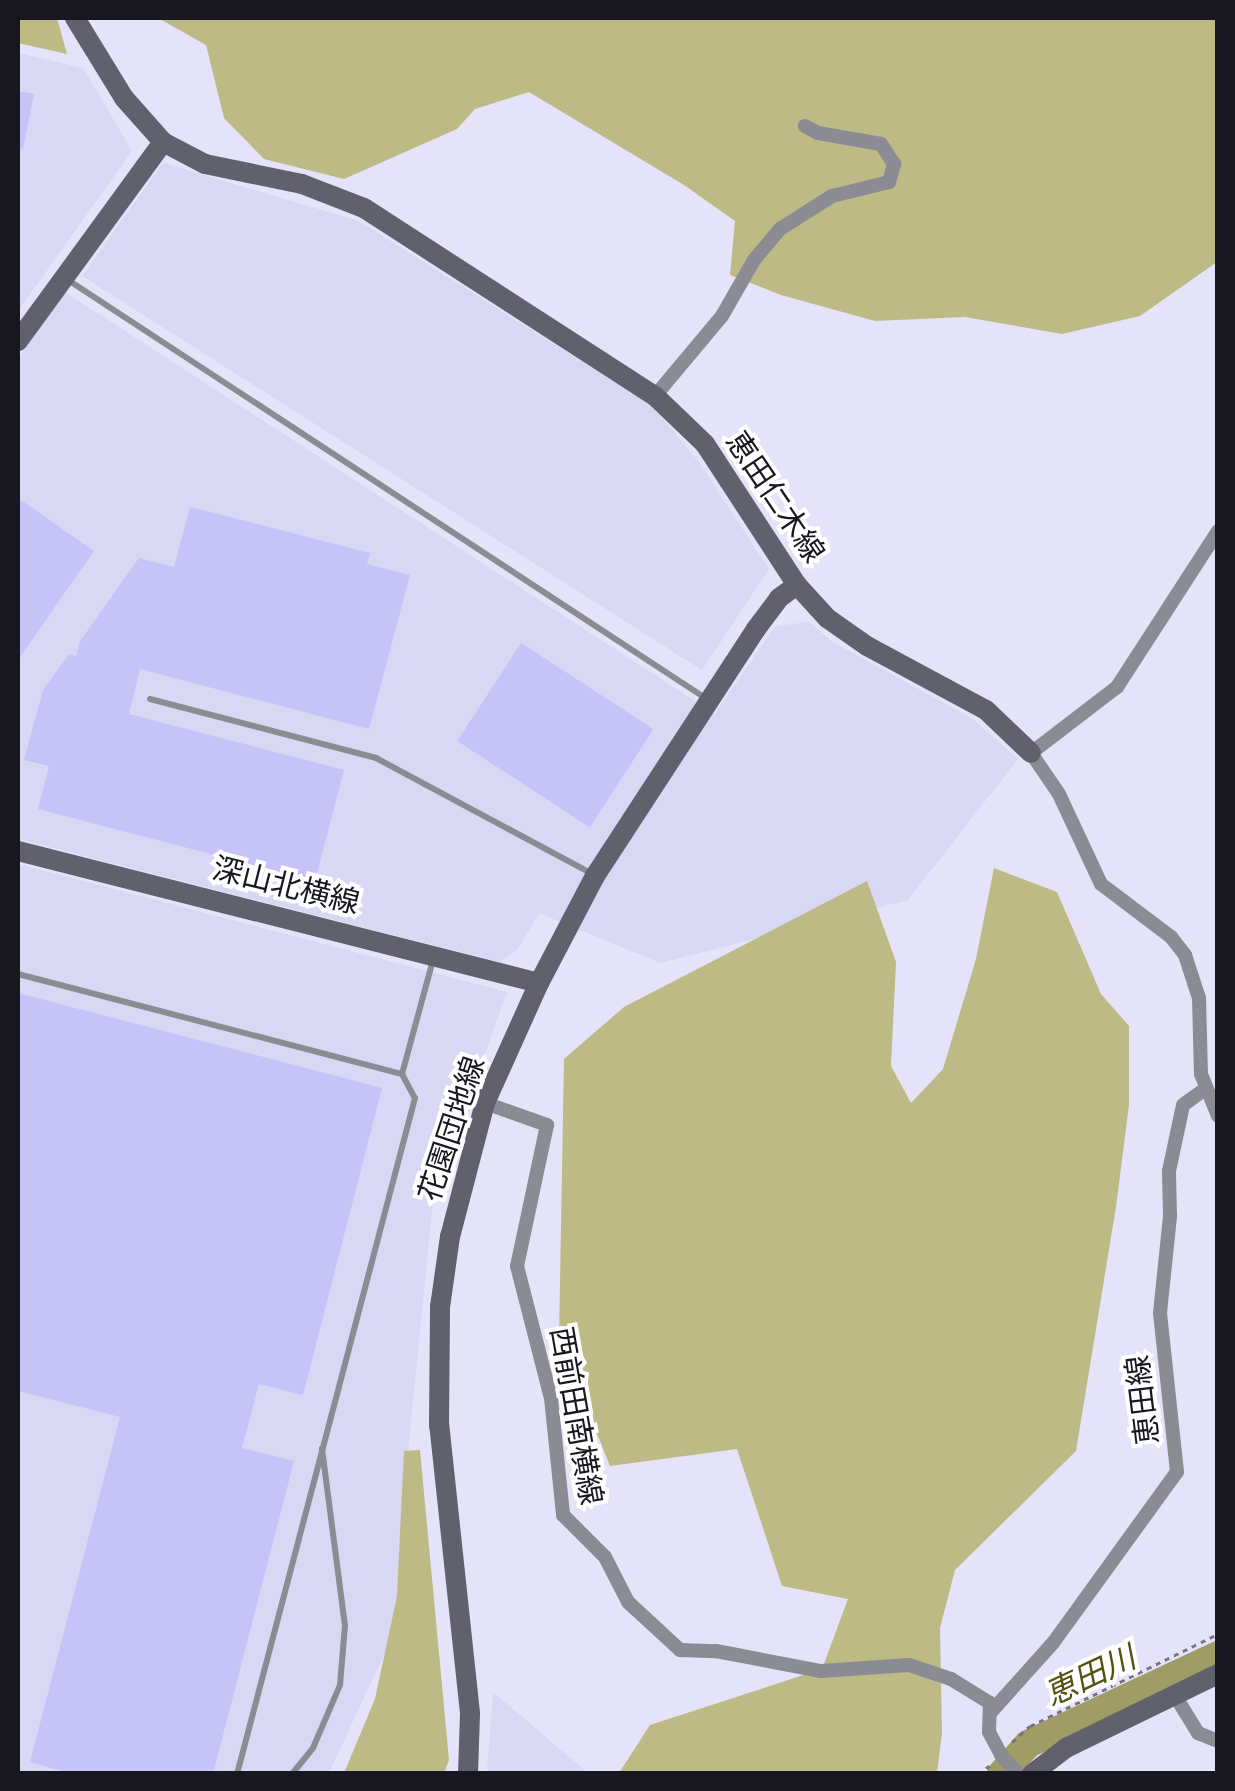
<!DOCTYPE html>
<html>
<head>
<meta charset="utf-8">
<style>
  body { margin:0 }
  #map { position:relative; width:1235px; height:1791px; overflow:hidden; background:#e4e3f9; font-family:Montserrat,"Noto Sans JP",sans-serif }
  div>[style] { position:absolute }
  [style*='--x'] { left:calc(var(--x)*1px); top:calc(var(--y)*1px); width:calc(var(--w)*1px); rotate:calc(var(--a)*1deg) }
  .built>* { inset:0; background:#d8d7f4 }
  .green>* { inset:0; background:#bdba85 }
  .river>* { height:28px; margin:-14px; padding:0 14px; transform-origin:14px; border-radius:14px; background:#9f9c66 }
  .building>* { inset:0; background:#c6c3f8; transform-origin:0 0 }
  .path>* { height:2.5px; margin-top:-1.25px; transform-origin:0; background:repeating-linear-gradient(90deg,#747381 0 5px,transparent 0 10px) }
  .lane>* { height:6px; margin:-3px; padding:0 3px; transform-origin:3px; border-radius:3px; background:#8b8b94 }
  .street>* { height:14px; margin:-7px; padding:0 7px; transform-origin:7px; border-radius:7px; background:#8b8b94 }
  .secondary>* { height:20px; margin:-10px; padding:0 10px; transform-origin:10px; border-radius:10px; background:#61606d }
  span { translate:-50% -50%; white-space:nowrap; text-align:center; line-height:1.15; -webkit-text-stroke:8px #fff; paint-order:stroke }
  .street-label { font-size:30px; color:#18171f }
  .water-label { font-size:32px; color:#54500e; font-style:italic }
  .frame { position:absolute; inset:0; border:20px solid #18171f; pointer-events:none }
</style>
</head>
<body>
<div id="map">
  <div class="built">
    <i style="clip-path:polygon(18px 53px,83px 68px,132px 151px,18px 311px)"></i>
    <i style="clip-path:polygon(163px 163px,359px 221px,653px 407px,698px 461px,769px 569px,702px 670px,82px 276px)"></i>
    <i style="clip-path:polygon(65px 292px,715px 714px,775px 626px,810px 622px,831px 641px,973px 719px,1018px 759px,908px 900px,660px 963px,539px 913px,518px 949px,500px 962px,18px 839px,18px 359px)"></i>
    <i style="clip-path:polygon(18px 864px,507px 992px,433px 1199px,409px 1441px,406px 1607px,329px 1773px,18px 1773px)"></i>
    <i style="clip-path:polygon(493px 1692px,588px 1773px,487px 1773px)"></i>
  </div>
  <div class="green">
    <i style="clip-path:polygon(18px 18px,57px 18px,67px 54px,18px 43px)"></i>
    <i style="clip-path:polygon(158px 18px,1217px 18px,1217px 262px,1140px 316px,1062px 334px,965px 317px,875px 321px,781px 295px,730px 275px,735px 221px,684px 185px,529px 92px,475px 109px,457px 129px,344px 179px,264px 159px,224px 118px,206px 45px)"></i>
    <i style="clip-path:polygon(994px 868px,1057px 892px,1101px 994px,1129px 1026px,1129px 1105px,1116px 1207px,1076px 1451px,955px 1570px,940px 1628px,942px 1733px,937px 1773px,619px 1773px,650px 1725px,822px 1669px,848px 1599px,782px 1586px,737px 1449px,610px 1466px,559px 1339px,564px 1059px,624px 1007px,867px 881px,896px 962px,891px 1066px,911px 1103px,943px 1069px,976px 959px)"></i>
    <i style="clip-path:polygon(420px 1450px,449px 1760px,444px 1773px,344px 1773px,375px 1699px,397px 1596px,404px 1451px)"></i>
  </div>
  <div class="river">
    <i style="--x:1001;--y:1774;--w:40;--a:-48"></i>
    <i style="--x:1028;--y:1744;--w:210;--a:-25.1"></i>
  </div>
  <div class="building">
    <i style="clip-path:polygon(18px 91px,34px 94px,23px 149px,18px 148px)"></i>
    <i style="clip-path:polygon(18px 498px,94px 551px,18px 660px)"></i>
    <i style="clip-path:polygon(190px 507px,370px 553px,367px 564px,410px 575px,369px 729px,140px 669px,129px 714px,344px 770px,315px 881px,38px 809px,49px 766px,24px 760px,43px 690px,69px 654px,76px 656px,80px 641px,139px 558px,174px 567px)"></i>
    <i style="left:521px;top:643px;width:158px;height:117px;rotate:33deg"></i>
    <i style="clip-path:polygon(18px 993px,382px 1088px,303px 1395px,259px 1384px,242px 1448px,294px 1461px,213px 1774px,73px 1774px,30px 1762px,120px 1417px,18px 1391px)"></i>
  </div>
  <div class="path">
    <i style="--x:1012;--y:1742;--w:24;--a:-42"></i>
    <i style="--x:1030;--y:1726;--w:209;--a:-26.1"></i>
    <i style="--x:978;--y:1774;--w:14;--a:-36"></i>
  </div>
  <div class="lane">
    <i style="--x:65;--y:278;--w:768;--a:33.26"></i>
    <i style="--x:150;--y:699;--w:234;--a:14.6"></i>
    <i style="--x:376;--y:758;--w:247;--a:28.2"></i>
    <i style="--x:18;--y:974;--w:397;--a:14.6"></i>
    <i style="--x:402;--y:1074;--w:27;--a:62"></i>
    <i style="--x:415;--y:1098;--w:699;--a:104.75"></i>
    <i style="--x:402;--y:1074;--w:118;--a:-74.8"></i>
    <i style="--x:292;--y:1774;--w:33;--a:-51"></i>
    <i style="--x:313;--y:1748;--w:69;--a:-66.8"></i>
    <i style="--x:340;--y:1685;--w:59;--a:-85.2"></i>
    <i style="--x:345;--y:1626;--w:179;--a:-97.4"></i>
  </div>
  <div class="street">
    <i style="--x:655;--y:396;--w:104;--a:-50.1"></i>
    <i style="--x:722;--y:316;--w:64;--a:-60.3"></i>
    <i style="--x:754;--y:260;--w:40;--a:-50"></i>
    <i style="--x:780;--y:229;--w:62;--a:-32.4"></i>
    <i style="--x:832;--y:196;--w:59;--a:-13.8"></i>
    <i style="--x:889;--y:182;--w:19;--a:-74"></i>
    <i style="--x:894;--y:164;--w:24;--a:-123"></i>
    <i style="--x:881;--y:144;--w:64;--a:-170.1"></i>
    <i style="--x:818;--y:133;--w:15;--a:-152"></i>
    <i style="--x:1218;--y:531;--w:186;--a:122.9"></i>
    <i style="--x:1117;--y:687;--w:108;--a:142.5"></i>
    <i style="--x:1031;--y:753;--w:50;--a:55.7"></i>
    <i style="--x:1059;--y:794;--w:99;--a:65"></i>
    <i style="--x:1101;--y:884;--w:88;--a:37.1"></i>
    <i style="--x:1171;--y:937;--w:23;--a:52"></i>
    <i style="--x:1185;--y:955;--w:45;--a:72"></i>
    <i style="--x:1199;--y:998;--w:76;--a:88.5"></i>
    <i style="--x:1201;--y:1074;--w:45;--a:68"></i>
    <i style="--x:485;--y:1103;--w:66;--a:19.5"></i>
    <i style="--x:547;--y:1125;--w:144;--a:102"></i>
    <i style="--x:517;--y:1266;--w:136;--a:75.6"></i>
    <i style="--x:551;--y:1398;--w:118;--a:84.1"></i>
    <i style="--x:563;--y:1515;--w:59;--a:45"></i>
    <i style="--x:605;--y:1557;--w:51;--a:62.9"></i>
    <i style="--x:628;--y:1602;--w:71;--a:42.7"></i>
    <i style="--x:680;--y:1650;--w:36;--a:2"></i>
    <i style="--x:716;--y:1651;--w:107;--a:10.8"></i>
    <i style="--x:821;--y:1671;--w:88;--a:-3.9"></i>
    <i style="--x:909;--y:1665;--w:44;--a:18.4"></i>
    <i style="--x:951;--y:1679;--w:46;--a:31.6"></i>
    <i style="--x:990;--y:1703;--w:29;--a:92"></i>
    <i style="--x:989;--y:1732;--w:26;--a:62"></i>
    <i style="--x:1001;--y:1755;--w:26;--a:47"></i>
    <i style="--x:1174;--y:1694;--w:46;--a:58.4"></i>
    <i style="--x:1198;--y:1733;--w:22;--a:22"></i>
    <i style="--x:991;--y:1712;--w:93;--a:-48.1"></i>
    <i style="--x:1053;--y:1643;--w:211;--a:-54.1"></i>
    <i style="--x:1177;--y:1472;--w:160;--a:-96.1"></i>
    <i style="--x:1160;--y:1313;--w:98;--a:-84.1"></i>
    <i style="--x:1170;--y:1216;--w:45;--a:-91.3"></i>
    <i style="--x:1169;--y:1171;--w:67;--a:-78"></i>
    <i style="--x:1183;--y:1105;--w:27;--a:-36"></i>
  </div>
  <div class="secondary">
    <i style="--x:75;--y:18;--w:94;--a:58.5"></i>
    <i style="--x:124;--y:98;--w:59;--a:48.4"></i>
    <i style="--x:163;--y:142;--w:47;--a:27.6"></i>
    <i style="--x:205;--y:164;--w:99;--a:11.7"></i>
    <i style="--x:302;--y:184;--w:66;--a:21.2"></i>
    <i style="--x:364;--y:208;--w:346;--a:32.9"></i>
    <i style="--x:655;--y:396;--w:69;--a:43.8"></i>
    <i style="--x:705;--y:444;--w:168;--a:56.9"></i>
    <i style="--x:797;--y:585;--w:45;--a:47.7"></i>
    <i style="--x:827;--y:618;--w:49;--a:35"></i>
    <i style="--x:867;--y:646;--w:135;--a:28.3"></i>
    <i style="--x:986;--y:710;--w:62;--a:43.7"></i>
    <i style="--x:18;--y:341;--w:246;--a:-53.9"></i>
    <i style="--x:18;--y:851;--w:537;--a:14.22"></i>
    <i style="--x:468;--y:1774;--w:61;--a:-88.1"></i>
    <i style="--x:470;--y:1713;--w:290;--a:-96.1"></i>
    <i style="--x:439;--y:1425;--w:118;--a:-89.5"></i>
    <i style="--x:440;--y:1307;--w:71;--a:-81.9"></i>
    <i style="--x:450;--y:1237;--w:138;--a:-75.4"></i>
    <i style="--x:485;--y:1103;--w:132;--a:-65.8"></i>
    <i style="--x:539;--y:983;--w:121;--a:-62.4"></i>
    <i style="--x:595;--y:876;--w:295;--a:-56.9"></i>
    <i style="--x:756;--y:629;--w:39;--a:-53"></i>
    <i style="--x:779;--y:598;--w:22;--a:-36"></i>
    <i style="--x:1032;--y:1774;--w:43;--a:-37.4"></i>
    <i style="--x:1066;--y:1748;--w:169;--a:-26"></i>
  </div>
  <div class="street-label">
    <span style="left:775px;top:497px;rotate:56deg">恵田仁木線</span>
    <span style="left:286px;top:886px;rotate:14deg">深山北横線</span>
    <span style="left:452px;top:1129px;rotate:-72deg">花園団地線</span>
    <span style="left:1143px;top:1400px;rotate:-97deg">恵田線</span>
    <span style="left:576px;top:1416px;rotate:80deg">西前田南横線</span>
  </div>
  <div class="water-label">
    <span style="left:1090px;top:1676px;rotate:-25deg">恵田川</span>
  </div>
  <div class="frame"></div>
</div>
</body>
</html>
